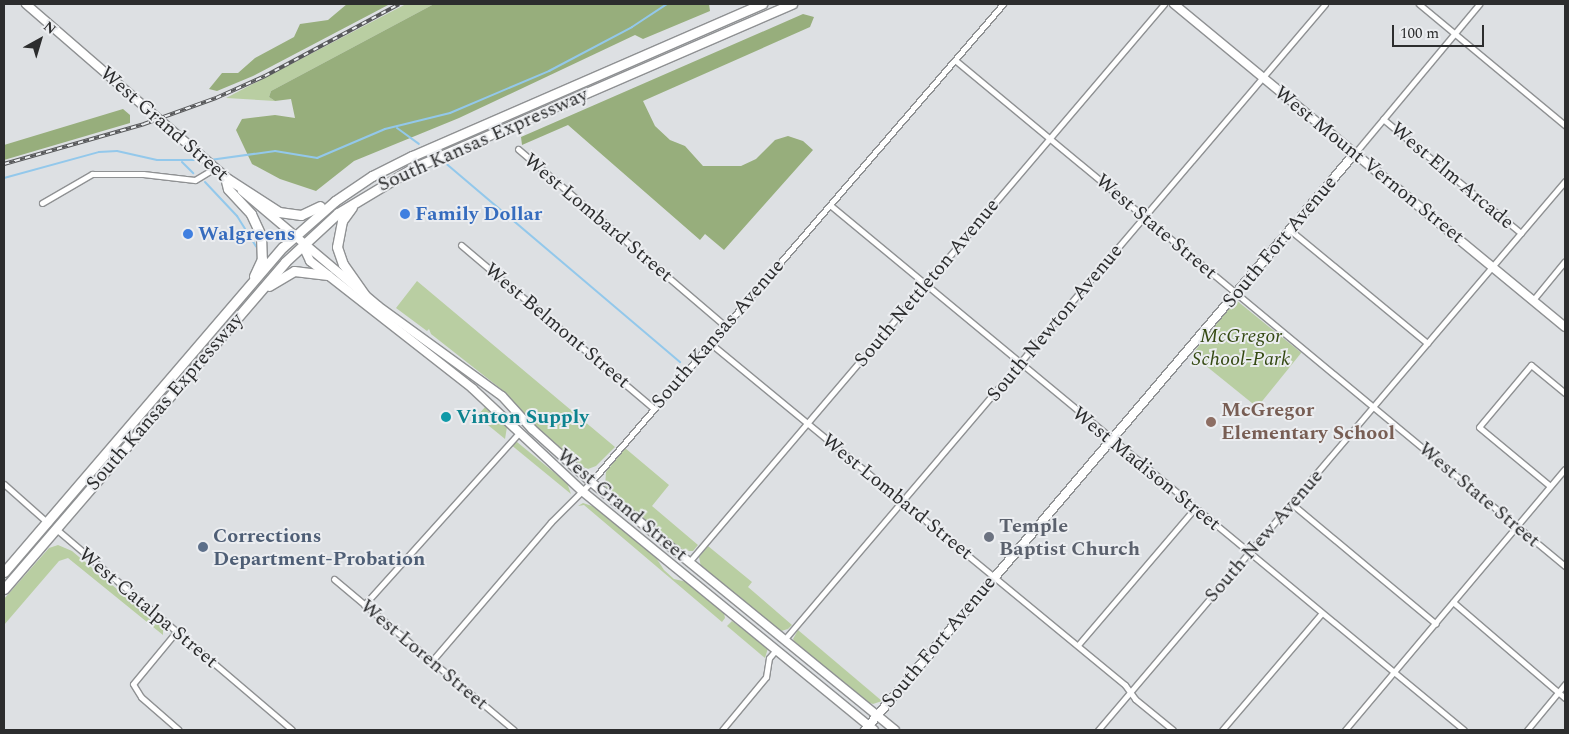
<!DOCTYPE html>
<html>
<head>
<meta charset="utf-8">
<style>
  body { margin:0 }
  #map { position:relative; width:1569px; height:734px; overflow:hidden; background:#dde0e3; font-family:Spectral,serif }
  div>[style] { position:absolute }
  [style*='--x'] { left:calc(var(--x)*1px); top:calc(var(--y)*1px); width:calc(var(--w)*1px); rotate:calc(var(--a)*1deg) }
  .green>* { inset:0; background:#b9cea2; transform-origin:0 0 }
  .forest>* { inset:0; background:#97ae7c }
  .stream>* { height:2px; margin:-1px; padding:0 1px; transform-origin:1px; border-radius:1px; background:#93c8eb }
  .roads { filter:drop-shadow(1px 0 #8f9193) drop-shadow(-1px 0 #8f9193) drop-shadow(0 1px #8f9193) drop-shadow(0 -1px #8f9193) }
  .street>* { height:5px; margin:-2.5px; padding:0 2.5px; transform-origin:2.5px; border-radius:2.5px; background:#fff }
  .secondary>* { height:8px; margin:-4px; padding:0 4px; transform-origin:4px; border-radius:4px; background:#fff }
  .primary>* { height:9px; margin:-4.5px; padding:0 4.5px; transform-origin:4.5px; border-radius:4.5px; background:#fff }
  .rail>* { height:4px; margin-top:-2px; transform-origin:0; background:repeating-linear-gradient(90deg,#ebedf0 0 5.5px,#57585a 0 11px); box-sizing:border-box; border-block:1px solid #57585a }
  .dots>* { width:14px; height:14px; translate:-50% -50%; box-sizing:border-box; border:2px solid #ebedf0; border-radius:50% }
  span { translate:-50% -50%; white-space:nowrap; text-align:center; line-height:1.15; -webkit-text-stroke:4px #ebedf0; paint-order:stroke }
  .street-label { font-size:20px; color:#2c2d2e }
  .shop-label { font-size:20px; color:#366cbe; font-weight:700 }
  .left { translate:0 -50%; text-align:left }
  .park-label { font-size:20px; color:#344912; font-style:italic }
  .education-label { font-size:20px; color:#785e54; font-weight:700 }
  .culture-label { font-size:20px; color:#0d838f; font-weight:700 }
  .worship-label { font-size:20px; color:#5b616d; font-weight:700 }
  .service-label { font-size:20px; color:#4e5e75; font-weight:700 }
  .frame { position:absolute; inset:0; border:5px solid #2c2d2e; pointer-events:none }
  .north { position:absolute; left:15px; top:15px; width:50px; height:50px; -webkit-text-stroke:4px #ebedf0; paint-order:stroke; rotate:39deg; font-size:14px; font-weight:700; line-height:20px; text-align:center; color:#2c2d2e }
  .north::after { content:''; display:block; margin:auto; width:18px; height:22px; background:#2c2d2e; clip-path:polygon(50% 0,100% 100%,50% 72%,0 100%) }
  .scale { position:absolute; left:1392px; top:25px; width:92px; height:22px; box-sizing:border-box; border:2px solid #2c2d2e; border-top:0; padding-left:6px; font-size:15px; line-height:18px; white-space:nowrap; color:#2c2d2e; -webkit-text-stroke:4px #ebedf0; paint-order:stroke }
</style>
</head>
<body>
<div id="map">
  <div class="green">
    <i style="clip-path:polygon(406px 4px,434px 4px,271px 91px,269px 97px,275px 101px,226px 98px)"></i>
    <i style="clip-path:polygon(417px 281px,615px 447px,596px 466px,588px 469px,578px 465px,545px 438px,501px 389px,431px 334px,429px 329px,427px 331px,396px 308px)"></i>
    <i style="left:1236px;top:300px;width:84px;height:70px;rotate:39deg"></i>
    <i style="clip-path:polygon(486px 406px,507px 427px,505px 439px,477px 416px)"></i>
    <i style="clip-path:polygon(517px 442px,567px 483px,571px 494px,510px 444px)"></i>
    <i style="clip-path:polygon(625px 448px,669px 485px,652px 506px,698px 545px,693px 551px,683px 551px,605px 487px,606px 472px)"></i>
    <i style="clip-path:polygon(583px 503px,598px 508px,653px 553px,664px 570px,674px 579px,687px 582px,724px 613px,725px 618px,722px 622px,584px 505px,578px 506px)"></i>
    <i style="clip-path:polygon(58px 545px,72px 551px,163px 628px,163px 635px,68px 558px,59px 561px,4px 625px,4px 599px,49px 548px)"></i>
    <i style="clip-path:polygon(708px 546px,752px 582px,748px 587px,792px 625px,788px 629px,781px 631px,774px 627px,701px 567px,699px 557px)"></i>
    <i style="clip-path:polygon(732px 621px,768px 648px,765px 658px,727px 626px)"></i>
    <i style="clip-path:polygon(798px 630px,882px 701px,873px 704px,865px 701px,797px 645px,793px 639px)"></i>
  </div>
  <div class="forest">
    <i style="clip-path:polygon(347px 4px,390px 4px,253px 76px,217px 91px,209px 89px,222px 73px,238px 73px,255px 58px,294px 37px,300px 24px,328px 20px)"></i>
    <i style="clip-path:polygon(434px 4px,709px 4px,710px 11px,643px 39px,635px 35px,459px 118px,354px 161px,316px 191px,280px 179px,252px 164px,236px 130px,242px 119px,275px 115px,295px 118px,291px 99px,275px 101px,269px 97px,271px 91px)"></i>
    <i style="clip-path:polygon(803px 14px,814px 17px,810px 27px,643px 101px,655px 126px,670px 140px,685px 146px,703px 166px,741px 166px,756px 159px,775px 140px,788px 136px,803px 141px,813px 150px,724px 250px,705px 234px,700px 240px,568px 125px,522px 145px,521px 137px)"></i>
    <i style="clip-path:polygon(123px 109px,130px 115px,130px 123px,4px 160px,4px 145px)"></i>
  </div>
  <div class="stream">
    <i style="--x:397;--y:128;--w:27;--a:36"></i>
    <i style="--x:210;--y:160;--w:66;--a:-7.9"></i>
    <i style="--x:275;--y:151;--w:43;--a:9.5"></i>
    <i style="--x:317;--y:158;--w:74;--a:-23.1"></i>
    <i style="--x:385;--y:129;--w:67;--a:-13.8"></i>
    <i style="--x:450;--y:113;--w:108;--a:-23"></i>
    <i style="--x:549;--y:71;--w:94;--a:-27.9"></i>
    <i style="--x:632;--y:27;--w:42;--a:-33.3"></i>
    <i style="--x:443;--y:161;--w:311;--a:40.3"></i>
    <i style="--x:182;--y:162;--w:16;--a:45"></i>
    <i style="--x:4;--y:178;--w:98;--a:-15.3"></i>
    <i style="--x:99;--y:152;--w:18;--a:-3"></i>
    <i style="--x:117;--y:151;--w:41;--a:12.7"></i>
    <i style="--x:157;--y:160;--w:46;--a:0"></i>
    <i style="--x:205;--y:182;--w:47;--a:46.7"></i>
    <i style="--x:237;--y:216;--w:36;--a:58"></i>
  </div>
  <div class="roads">
    <div class="street">
      <i style="--x:1419;--y:4;--w:190;--a:39.7"></i>
      <i style="--x:955;--y:60;--w:793;--a:39.68"></i>
      <i style="--x:1383;--y:119;--w:179;--a:39.6"></i>
      <i style="--x:518;--y:149;--w:271;--a:40.5"></i>
      <i style="--x:1355;--y:153;--w:194;--a:-50.2"></i>
      <i style="--x:42;--y:203;--w:58;--a:-30.1"></i>
      <i style="--x:92;--y:174;--w:51;--a:0"></i>
      <i style="--x:143;--y:174;--w:52;--a:6.6"></i>
      <i style="--x:195;--y:180;--w:23;--a:-31"></i>
      <i style="--x:830;--y:205;--w:823;--a:39.63"></i>
      <i style="--x:1290;--y:230;--w:178;--a:39.5"></i>
      <i style="--x:461;--y:245;--w:252;--a:40.3"></i>
      <i style="--x:1533;--y:300;--w:50;--a:-50.6"></i>
      <i style="--x:710;--y:343;--w:538;--a:39.49"></i>
      <i style="--x:1125;--y:685;--w:17;--a:54"></i>
      <i style="--x:1135;--y:699;--w:49;--a:39.2"></i>
      <i style="--x:4;--y:484;--w:59;--a:41.6"></i>
      <i style="--x:1550;--y:486;--w:92;--a:-140.3"></i>
      <i style="--x:1479;--y:427;--w:81;--a:-50"></i>
      <i style="--x:1531;--y:365;--w:44;--a:39.5"></i>
      <i style="--x:1292;--y:504;--w:187;--a:39.8"></i>
      <i style="--x:55;--y:528;--w:311;--a:40.4"></i>
      <i style="--x:689;--y:562;--w:733;--a:-49.59"></i>
      <i style="--x:334;--y:579;--w:235;--a:40"></i>
      <i style="--x:1453;--y:602;--w:148;--a:40.6"></i>
      <i style="--x:364;--y:605;--w:230;--a:-48"></i>
      <i style="--x:176;--y:632;--w:67;--a:129.6"></i>
      <i style="--x:133;--y:684;--w:15;--a:58"></i>
      <i style="--x:141;--y:697;--w:50;--a:41"></i>
      <i style="--x:784;--y:640;--w:835;--a:-49.61"></i>
      <i style="--x:1078;--y:645;--w:180;--a:-49.5"></i>
      <i style="--x:431;--y:662;--w:184;--a:-49.4"></i>
      <i style="--x:551;--y:522;--w:57;--a:-45"></i>
      <i style="--x:591;--y:482;--w:631;--a:-49.24"></i>
      <i style="--x:722;--y:730;--w:69;--a:-50.3"></i>
      <i style="--x:766;--y:677;--w:19;--a:-81"></i>
      <i style="--x:769;--y:658;--w:11;--a:-49"></i>
      <i style="--x:1098;--y:730;--w:721;--a:-49.61"></i>
      <i style="--x:1222;--y:730;--w:153;--a:-49.5"></i>
      <i style="--x:1345;--y:730;--w:341;--a:-49.9"></i>
      <i style="--x:1527;--y:730;--w:60;--a:-50.4"></i>
    </div>
    <div class="secondary">
      <i style="--x:26;--y:4;--w:269;--a:40.9"></i>
      <i style="--x:1174;--y:4;--w:507;--a:39.56"></i>
      <i style="--x:242;--y:191;--w:178;--a:40.2"></i>
      <i style="--x:378;--y:306;--w:153;--a:36"></i>
      <i style="--x:502;--y:396;--w:45;--a:47.7"></i>
      <i style="--x:532;--y:429;--w:79;--a:41.9"></i>
      <i style="--x:591;--y:482;--w:392;--a:39.2"></i>
      <i style="--x:303;--y:246;--w:17;--a:65"></i>
      <i style="--x:310;--y:261;--w:207;--a:38.1"></i>
      <i style="--x:473;--y:389;--w:149;--a:43.1"></i>
      <i style="--x:582;--y:491;--w:377;--a:39.3"></i>
      <i style="--x:865;--y:730;--w:757;--a:-49.66"></i>
    </div>
    <div class="primary">
      <i style="--x:225;--y:177;--w:64;--a:32.9"></i>
      <i style="--x:279;--y:212;--w:22;--a:8"></i>
      <i style="--x:301;--y:215;--w:21;--a:-25"></i>
      <i style="--x:225;--y:177;--w:12;--a:76"></i>
      <i style="--x:228;--y:189;--w:34;--a:47"></i>
      <i style="--x:251;--y:214;--w:23;--a:65"></i>
      <i style="--x:261;--y:235;--w:24;--a:88"></i>
      <i style="--x:262;--y:259;--w:19;--a:115"></i>
      <i style="--x:352;--y:207;--w:17;--a:126"></i>
      <i style="--x:342;--y:221;--w:26;--a:101"></i>
      <i style="--x:337;--y:247;--w:18;--a:71"></i>
      <i style="--x:343;--y:264;--w:38;--a:55"></i>
      <i style="--x:269;--y:286;--w:29;--a:-31"></i>
      <i style="--x:294;--y:271;--w:34;--a:7"></i>
      <i style="--x:4;--y:572;--w:428;--a:-49.4"></i>
      <i style="--x:283;--y:247;--w:69;--a:-41.5"></i>
      <i style="--x:335;--y:201;--w:45;--a:-34"></i>
      <i style="--x:372;--y:176;--w:45;--a:-26.6"></i>
      <i style="--x:412;--y:156;--w:382;--a:-23.5"></i>
      <i style="--x:4;--y:589;--w:431;--a:-49.3"></i>
      <i style="--x:285;--y:262;--w:72;--a:-42.8"></i>
      <i style="--x:338;--y:213;--w:90;--a:-30.9"></i>
      <i style="--x:415;--y:167;--w:411;--a:-23.4"></i>
    </div>
  </div>
  <div class="rail">
    <i style="--x:4;--y:164;--w:146;--a:-15.9"></i>
    <i style="--x:144;--y:124;--w:77;--a:-19.9"></i>
    <i style="--x:216;--y:98;--w:54;--a:-24.2"></i>
    <i style="--x:265;--y:76;--w:152;--a:-28.2"></i>
  </div>
  <div class="dots">
    <i style="left:405px;top:214px;background:#3f7fe0"></i>
    <i style="left:188px;top:234px;background:#3f7fe0"></i>
    <i style="left:446px;top:417px;background:#0f9aa8"></i>
    <i style="left:1211px;top:422px;background:#8d6e63"></i>
    <i style="left:989px;top:537px;background:#6b7280"></i>
    <i style="left:203px;top:547px;background:#5c6f8a"></i>
  </div>
  <div class="street-label">
    <span style="left:164px;top:124px;rotate:41deg">West Grand Street</span>
    <span style="left:483px;top:140px;rotate:-24deg">South Kansas Expressway</span>
    <span style="left:1369px;top:165px;rotate:39deg">West Mount Vernon Street</span>
    <span style="left:1452px;top:176px;rotate:40deg">West Elm Arcade</span>
    <span style="left:598px;top:218px;rotate:40deg">West Lombard Street</span>
    <span style="left:1156px;top:227px;rotate:40deg">West State Street</span>
    <span style="left:1280px;top:242px;rotate:-50deg">South Fort Avenue</span>
    <span style="left:927px;top:283px;rotate:-50deg">South Nettleton Avenue</span>
    <span style="left:1055px;top:323px;rotate:-50deg">South Newton Avenue</span>
    <span style="left:557px;top:326px;rotate:40deg">West Belmont Street</span>
    <span style="left:718px;top:334px;rotate:-49deg">South Kansas Avenue</span>
    <span style="left:165px;top:402px;rotate:-49deg">South Kansas Expressway</span>
    <span style="left:1146px;top:469px;rotate:39deg">West Madison Street</span>
    <span style="left:1479px;top:495px;rotate:40deg">West State Street</span>
    <span style="left:897px;top:497px;rotate:39deg">West Lombard Street</span>
    <span style="left:622px;top:505px;rotate:40deg">West Grand Street</span>
    <span style="left:1264px;top:536px;rotate:-49deg">South New Avenue</span>
    <span style="left:148px;top:608px;rotate:40deg">West Catalpa Street</span>
    <span style="left:939px;top:642px;rotate:-50deg">South Fort Avenue</span>
    <span style="left:424px;top:655px;rotate:40deg">West Loren Street</span>
  </div>
  <div class="shop-label">
    <span class="left" style="left:415px;top:214px">Family Dollar</span>
    <span class="left" style="left:198px;top:234px">Walgreens</span>
  </div>
  <div class="park-label">
    <span style="left:1241px;top:348px">McGregor<br>School-Park</span>
  </div>
  <div class="education-label">
    <span class="left" style="left:1221px;top:422px">McGregor<br>Elementary School</span>
  </div>
  <div class="culture-label">
    <span class="left" style="left:456px;top:417px">Vinton Supply</span>
  </div>
  <div class="worship-label">
    <span class="left" style="left:999px;top:538px">Temple<br>Baptist Church</span>
  </div>
  <div class="service-label">
    <span class="left" style="left:213px;top:548px">Corrections<br>Department-Probation</span>
  </div>
  <div class="frame"></div>
  <div class="north">N</div>
  <div class="scale">100 m</div>
</div>
</body>
</html>
